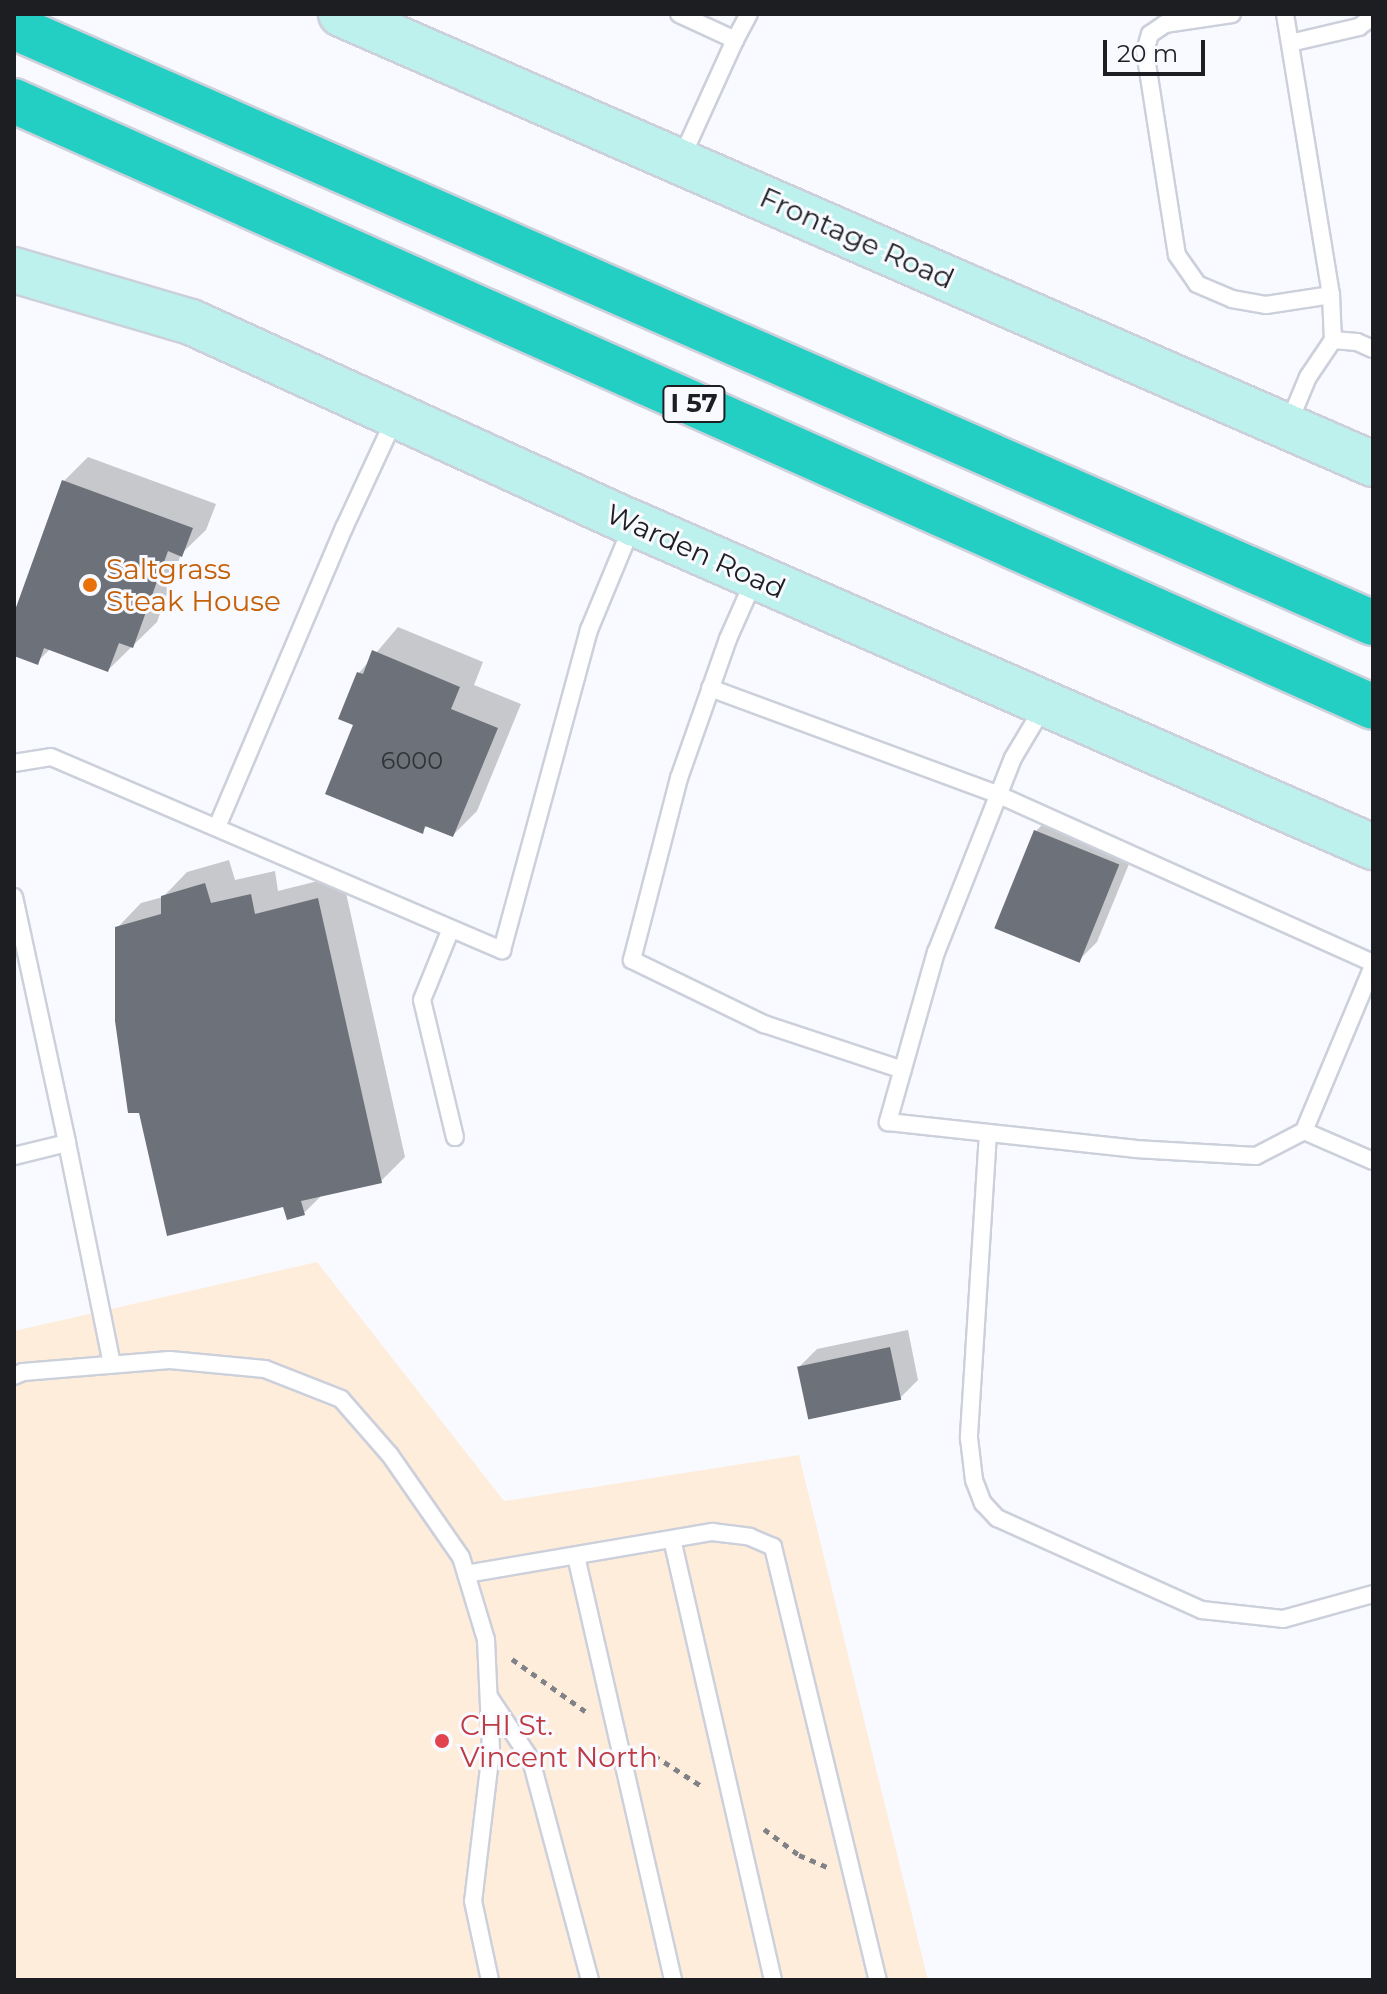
<!DOCTYPE html>
<html>
<head>
<meta charset="utf-8">
<style>
  body { margin:0 }
  #map { position:relative; width:1387px; height:1994px; overflow:hidden; background:#f8faff; font-family:Montserrat,sans-serif }
  div>[style] { position:absolute }
  [style*='--x'] { left:calc(var(--x)*1px); top:calc(var(--y)*1px); width:calc(var(--w)*1px); rotate:calc(var(--a)*1deg) }
  .medical>* { inset:0; background:#ffeddc }
  .shadow>* { inset:0; background:#0003 }
  .building>* { inset:0; background:#6d717a; transform-origin:0 0 }
  .path>* { height:5px; margin-top:-2.5px; transform-origin:0; background:repeating-linear-gradient(90deg,#818287 0 6px,transparent 0 12px) }
  .roads { filter:drop-shadow(2px 0 #ccd0db) drop-shadow(-2px 0 #ccd0db) drop-shadow(0 2px #ccd0db) drop-shadow(0 -2px #ccd0db) }
  .service>* { height:16px; margin:-8px; padding:0 8px; transform-origin:8px; border-radius:8px; background:#fff }
  .secondary>* { height:44px; margin:-22px; padding:0 22px; transform-origin:22px; border-radius:22px; background:#bdf1ed }
  .motorway>* { height:44px; margin:-22px; padding:0 22px; transform-origin:22px; border-radius:22px; background:#23cfc3 }
  .dots>* { width:22px; height:22px; translate:-50% -50%; box-sizing:border-box; border:4px solid #f8faff; border-radius:50% }
  span { translate:-50% -50%; white-space:nowrap; text-align:center; line-height:1.15; -webkit-text-stroke:6px #f8faff; paint-order:stroke }
  .number-label { font-size:24px; color:#313338 }
  .number-label span { -webkit-text-stroke-width:0 }
  .shield-label span { padding:2px 6px; background:#f8faff; border:2px solid; border-radius:6px; -webkit-text-stroke-width:0 }
  .shield-label { font-size:26px; color:#1d1e22; font-weight:700 }
  .street-label { font-size:28px; color:#1d1e22 }
  .food-label { font-size:28px; color:#c56008 }
  .left { translate:0 -50%; text-align:left }
  .health-label { font-size:28px; color:#be3a42 }
  .frame { position:absolute; inset:0; border:16px solid #1d1e22; pointer-events:none }
  .scale { position:absolute; left:1103px; top:40px; width:102px; height:36px; box-sizing:border-box; border:4px solid #1d1e22; border-top:0; padding-left:10px; font-size:24px; line-height:28px; white-space:nowrap; color:#1d1e22; -webkit-text-stroke:6px #f8faff; paint-order:stroke }
</style>
</head>
<body>
<div id="map">
  <div class="medical">
    <i style="clip-path:polygon(317px 1262px,504px 1501px,799px 1455px,928px 1980px,14px 1980px,14px 1331px)"></i>
  </div>
  <div class="shadow">
    <i style="clip-path:polygon(88px 457px,216px 504px,206px 530px,181px 554px,157px 622px,108px 670px,51px 648px,37px 662px,14px 654px,14px 619px,64px 481px)"></i>
    <i style="clip-path:polygon(398px 627px,483px 662px,474px 685px,521px 704px,477px 811px,453px 835px,428px 825px,422px 831px,356px 724px,359px 673px)"></i>
    <i style="clip-path:polygon(1054px 813px,1136px 847px,1097px 942px,1079px 960px,1036px 831px)"></i>
    <i style="clip-path:polygon(229px 860px,235px 880px,275px 871px,278px 891px,342px 875px,405px 1157px,381px 1181px,323px 1194px,304px 1213px,117px 928px,141px 903px,163px 897px,187px 872px)"></i>
    <i style="clip-path:polygon(908px 1330px,918px 1380px,900px 1398px,799px 1367px,817px 1349px)"></i>
  </div>
  <div class="building">
    <i style="clip-path:polygon(62px 480px,193px 528px,182px 557px,168px 551px,133px 648px,119px 643px,108px 672px,44px 648px,38px 665px,14px 656px,14px 613px)"></i>
    <i style="clip-path:polygon(372px 650px,460px 687px,451px 709px,498px 728px,453px 837px,425px 826px,423px 834px,325px 794px,353px 725px,338px 719px,357px 672px,363px 674px)"></i>
    <i style="left:1034px;top:830px;width:92px;height:106px;rotate:22deg"></i>
    <i style="clip-path:polygon(205px 883px,211px 903px,251px 894px,255px 914px,318px 898px,382px 1183px,301px 1201px,305px 1215px,287px 1220px,283px 1207px,167px 1236px,139px 1113px,128px 1113px,115px 1021px,115px 927px,161px 914px,161px 896px)"></i>
    <i style="left:890px;top:1347px;width:54px;height:95px;rotate:78deg"></i>
  </div>
  <div class="path">
    <i style="--x:512;--y:1659;--w:90;--a:35.5"></i>
    <i style="--x:644;--y:1749;--w:70;--a:32.8"></i>
    <i style="--x:764;--y:1829;--w:44;--a:36.6"></i>
    <i style="--x:799;--y:1855;--w:30;--a:23"></i>
  </div>
  <div class="roads">
    <div class="service">
      <i style="--x:679;--y:14;--w:62;--a:24.9"></i>
      <i style="--x:735;--y:40;--w:131;--a:114.4"></i>
      <i style="--x:1232;--y:14;--w:68;--a:171.5"></i>
      <i style="--x:1165;--y:24;--w:18;--a:146"></i>
      <i style="--x:1150;--y:34;--w:18;--a:106"></i>
      <i style="--x:1145;--y:51;--w:206;--a:81.1"></i>
      <i style="--x:1177;--y:255;--w:35;--a:55"></i>
      <i style="--x:1197;--y:284;--w:38;--a:23"></i>
      <i style="--x:1232;--y:299;--w:35;--a:10"></i>
      <i style="--x:1266;--y:305;--w:66;--a:-8.7"></i>
      <i style="--x:1285;--y:14;--w:285;--a:80.7"></i>
      <i style="--x:1331;--y:295;--w:45;--a:87.5"></i>
      <i style="--x:735;--y:40;--w:30;--a:-62"></i>
      <i style="--x:1290;--y:43;--w:71;--a:-13.1"></i>
      <i style="--x:1359;--y:27;--w:18;--a:-38"></i>
      <i style="--x:1288;--y:425;--w:52;--a:-67.4"></i>
      <i style="--x:1308;--y:377;--w:45;--a:-56"></i>
      <i style="--x:1333;--y:340;--w:24;--a:5"></i>
      <i style="--x:1357;--y:342;--w:17;--a:24"></i>
      <i style="--x:755;--y:578;--w:67;--a:113.9"></i>
      <i style="--x:728;--y:639;--w:147;--a:109.4"></i>
      <i style="--x:679;--y:778;--w:188;--a:104.5"></i>
      <i style="--x:632;--y:960;--w:147;--a:25.9"></i>
      <i style="--x:764;--y:1024;--w:146;--a:18.3"></i>
      <i style="--x:710;--y:688;--w:308;--a:20.3"></i>
      <i style="--x:999;--y:795;--w:410;--a:24.2"></i>
      <i style="--x:1044;--y:706;--w:61;--a:120.8"></i>
      <i style="--x:1013;--y:758;--w:209;--a:111.6"></i>
      <i style="--x:936;--y:952;--w:177;--a:105.8"></i>
      <i style="--x:888;--y:1122;--w:248;--a:6.2"></i>
      <i style="--x:1135;--y:1149;--w:121;--a:3.3"></i>
      <i style="--x:1256;--y:1156;--w:54;--a:-27.5"></i>
      <i style="--x:14;--y:763;--w:37;--a:-9"></i>
      <i style="--x:51;--y:757;--w:491;--a:23.2"></i>
      <i style="--x:502;--y:950;--w:332;--a:-74.8"></i>
      <i style="--x:589;--y:630;--w:115;--a:-67.5"></i>
      <i style="--x:217;--y:827;--w:325;--a:-67"></i>
      <i style="--x:344;--y:528;--w:121;--a:-65.1"></i>
      <i style="--x:14;--y:897;--w:252;--a:77.8"></i>
      <i style="--x:67;--y:1143;--w:55;--a:166.2"></i>
      <i style="--x:450;--y:931;--w:74;--a:112.1"></i>
      <i style="--x:422;--y:1000;--w:141;--a:76.5"></i>
      <i style="--x:1373;--y:966;--w:179;--a:112.7"></i>
      <i style="--x:1304;--y:1131;--w:75;--a:23.5"></i>
      <i style="--x:988;--y:1133;--w:306;--a:93.6"></i>
      <i style="--x:969;--y:1438;--w:42;--a:83.2"></i>
      <i style="--x:974;--y:1480;--w:25;--a:69"></i>
      <i style="--x:983;--y:1503;--w:21;--a:47"></i>
      <i style="--x:997;--y:1518;--w:225;--a:24.2"></i>
      <i style="--x:1202;--y:1610;--w:81;--a:6.3"></i>
      <i style="--x:1283;--y:1619;--w:93;--a:-15.5"></i>
      <i style="--x:67;--y:1143;--w:226;--a:78.5"></i>
      <i style="--x:14;--y:1376;--w:10;--a:-24"></i>
      <i style="--x:23;--y:1372;--w:147;--a:-4.7"></i>
      <i style="--x:170;--y:1360;--w:95;--a:5.4"></i>
      <i style="--x:265;--y:1369;--w:82;--a:21.5"></i>
      <i style="--x:341;--y:1399;--w:74;--a:48.8"></i>
      <i style="--x:390;--y:1455;--w:124;--a:55.2"></i>
      <i style="--x:461;--y:1557;--w:87;--a:73.2"></i>
      <i style="--x:486;--y:1640;--w:111;--a:87.4"></i>
      <i style="--x:491;--y:1751;--w:151;--a:96.8"></i>
      <i style="--x:473;--y:1901;--w:81;--a:77.9"></i>
      <i style="--x:672;--y:1539;--w:452;--a:77.1"></i>
      <i style="--x:576;--y:1556;--w:435;--a:77.1"></i>
      <i style="--x:466;--y:1574;--w:250;--a:-9.7"></i>
      <i style="--x:712;--y:1532;--w:38;--a:7"></i>
      <i style="--x:750;--y:1537;--w:25;--a:23"></i>
      <i style="--x:773;--y:1547;--w:446;--a:76.4"></i>
      <i style="--x:490;--y:1698;--w:74;--a:56.5"></i>
      <i style="--x:531;--y:1760;--w:228;--a:75"></i>
    </div>
    <div class="secondary">
      <i style="--x:341;--y:14;--w:1126;--a:23.56"></i>
      <i style="--x:14;--y:270;--w:184;--a:16.4"></i>
      <i style="--x:191;--y:322;--w:486;--a:24.5"></i>
      <i style="--x:633;--y:523;--w:808;--a:23.65"></i>
    </div>
    <div class="motorway">
      <i style="--x:14;--y:27;--w:1484;--a:23.68"></i>
      <i style="--x:14;--y:101;--w:1488;--a:24.03"></i>
    </div>
  </div>
  <div class="dots">
    <i style="left:90px;top:585px;background:#e8710a"></i>
    <i style="left:442px;top:1741px;background:#e0444e"></i>
  </div>
  <div class="number-label">
    <span style="left:412px;top:761px">6000</span>
  </div>
  <div class="shield-label">
    <span style="left:694px;top:404px">I 57</span>
  </div>
  <div class="street-label">
    <span style="left:857px;top:238px;rotate:24deg">Frontage Road</span>
    <span style="left:696px;top:551px;rotate:24deg">Warden Road</span>
  </div>
  <div class="food-label">
    <span class="left" style="left:106px;top:585px">Saltgrass<br>Steak House</span>
  </div>
  <div class="health-label">
    <span class="left" style="left:460px;top:1741px">CHI St.<br>Vincent North</span>
  </div>
  <div class="frame"></div>
  <div class="scale">20 m</div>
</div>
</body>
</html>
